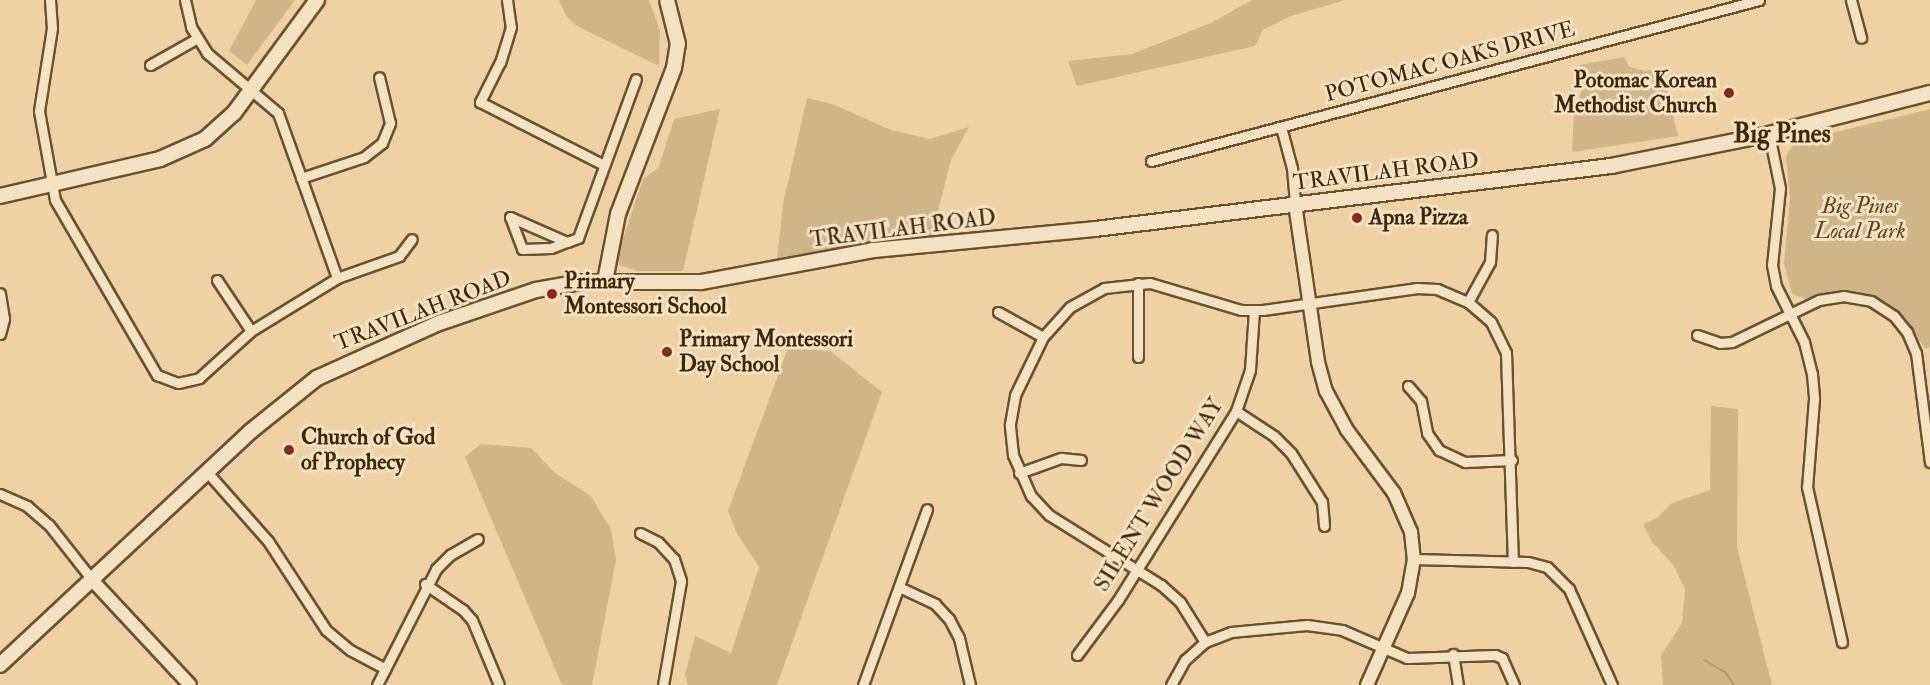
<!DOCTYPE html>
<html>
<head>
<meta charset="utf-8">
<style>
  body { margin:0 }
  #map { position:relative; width:1930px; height:685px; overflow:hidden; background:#eed2a3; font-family:"IM FELL Double Pica",serif }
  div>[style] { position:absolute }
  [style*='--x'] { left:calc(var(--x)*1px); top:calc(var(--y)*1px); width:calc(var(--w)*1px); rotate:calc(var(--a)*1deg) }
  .green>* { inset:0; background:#d0b588 }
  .stream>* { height:2px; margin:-1px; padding:0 1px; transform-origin:1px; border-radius:1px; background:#b3986d }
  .roads { filter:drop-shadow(2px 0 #6c522c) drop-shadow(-2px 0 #6c522c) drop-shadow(0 2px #6c522c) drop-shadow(0 -2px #6c522c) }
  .minor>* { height:9px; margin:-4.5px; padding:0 4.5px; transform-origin:4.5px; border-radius:4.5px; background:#f4e2c3 }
  .tertiary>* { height:12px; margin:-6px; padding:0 6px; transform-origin:6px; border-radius:6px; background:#f4e2c3 }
  .secondary>* { height:14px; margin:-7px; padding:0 7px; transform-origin:7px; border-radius:7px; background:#f4e2c3 }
  .dots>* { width:16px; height:16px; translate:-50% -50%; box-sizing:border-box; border:3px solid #f4e2c3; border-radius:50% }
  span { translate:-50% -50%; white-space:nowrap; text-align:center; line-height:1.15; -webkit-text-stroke:6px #f4e2c3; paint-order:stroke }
  .street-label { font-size:22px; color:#402705 }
  .poi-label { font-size:22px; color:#402705; font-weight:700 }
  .right { translate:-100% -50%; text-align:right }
  .left { translate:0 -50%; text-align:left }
  .park-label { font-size:22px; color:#5d431f; font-style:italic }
  .quarter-label { font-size:26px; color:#402705; font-weight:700 }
</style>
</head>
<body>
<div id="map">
  <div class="green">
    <i style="clip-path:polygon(256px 0,295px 0,247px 65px,229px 51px)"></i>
    <i style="clip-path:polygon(559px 0,649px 0,660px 31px,659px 66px,577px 26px,566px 16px)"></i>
    <i style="clip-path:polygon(1252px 0,1345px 0,1291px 16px,1263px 30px,1255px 46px,1077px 86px,1068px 61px,1132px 54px,1211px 23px)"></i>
    <i style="clip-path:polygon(1624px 57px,1629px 67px,1646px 71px,1661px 67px,1678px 136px,1572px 152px,1574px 111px,1581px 92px,1580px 65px)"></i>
    <i style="clip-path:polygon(807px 98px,832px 104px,891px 130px,930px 139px,969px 127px,951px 160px,929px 246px,776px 268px,783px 204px)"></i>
    <i style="clip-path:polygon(720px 109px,683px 271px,637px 271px,619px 265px,619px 251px,643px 179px,659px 167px,674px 119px)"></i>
    <i style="clip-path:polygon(1930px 109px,1930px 347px,1925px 349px,1905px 317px,1876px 297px,1844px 290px,1806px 299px,1792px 294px,1784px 263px,1790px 199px,1786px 156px,1795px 142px)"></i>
    <i style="clip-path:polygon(788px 348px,830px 351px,882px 392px,777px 685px,688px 685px,685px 675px,695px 636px,731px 653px,759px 567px,737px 534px,728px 511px)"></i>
    <i style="clip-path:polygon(1711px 406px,1738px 409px,1737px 547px,1772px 685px,1663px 685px,1661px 655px,1682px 623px,1685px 589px,1673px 564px,1652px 542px,1643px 524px,1657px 518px,1672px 503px,1710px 490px)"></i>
    <i style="clip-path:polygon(481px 444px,531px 448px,555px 473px,591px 496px,611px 529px,616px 560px,592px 685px,562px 685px,465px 457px)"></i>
  </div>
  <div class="stream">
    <i style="--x:1704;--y:660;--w:24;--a:30"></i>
    <i style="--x:1725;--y:672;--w:16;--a:55"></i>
  </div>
  <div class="roads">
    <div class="minor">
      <i style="--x:50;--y:0;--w:28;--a:86"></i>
      <i style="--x:52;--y:28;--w:84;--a:98.9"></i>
      <i style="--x:39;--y:111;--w:90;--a:79.8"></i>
      <i style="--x:55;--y:200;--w:203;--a:59.8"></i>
      <i style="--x:157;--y:375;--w:22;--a:21"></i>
      <i style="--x:178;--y:383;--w:22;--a:-13"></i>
      <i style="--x:199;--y:378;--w:70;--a:-42.1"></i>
      <i style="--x:251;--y:331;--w:101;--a:-31.6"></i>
      <i style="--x:337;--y:278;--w:66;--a:-19.5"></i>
      <i style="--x:399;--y:256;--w:21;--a:-53"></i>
      <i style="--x:185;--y:0;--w:28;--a:77"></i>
      <i style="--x:191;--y:27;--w:31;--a:58"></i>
      <i style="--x:207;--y:53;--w:93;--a:40.2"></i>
      <i style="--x:278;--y:113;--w:175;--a:70.3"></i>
      <i style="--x:507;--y:0;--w:27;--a:82"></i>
      <i style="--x:511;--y:27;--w:37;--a:107"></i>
      <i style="--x:500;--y:62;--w:45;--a:116.6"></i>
      <i style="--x:480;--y:102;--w:139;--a:26.9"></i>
      <i style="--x:1851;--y:0;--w:39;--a:75"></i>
      <i style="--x:150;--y:65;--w:53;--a:-29.5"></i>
      <i style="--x:1281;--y:127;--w:42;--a:75"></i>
      <i style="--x:1292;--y:168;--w:36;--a:85"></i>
      <i style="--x:1769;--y:134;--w:55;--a:78.5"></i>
      <i style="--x:1780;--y:188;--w:77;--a:95.9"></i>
      <i style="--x:1772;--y:265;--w:21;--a:79"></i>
      <i style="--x:1776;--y:286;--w:63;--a:63.4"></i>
      <i style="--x:1804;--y:342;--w:33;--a:76"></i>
      <i style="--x:1812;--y:374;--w:25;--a:85"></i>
      <i style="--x:1814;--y:399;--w:88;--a:94.5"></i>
      <i style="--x:1807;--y:487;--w:159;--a:77.3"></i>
      <i style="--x:1151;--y:161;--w:629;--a:-14.83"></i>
      <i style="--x:301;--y:178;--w:66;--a:-18.4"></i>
      <i style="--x:364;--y:157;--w:23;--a:-38"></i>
      <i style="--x:382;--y:143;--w:22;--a:-68"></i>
      <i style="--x:390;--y:123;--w:47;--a:-103.4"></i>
      <i style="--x:567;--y:242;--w:62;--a:-156.3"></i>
      <i style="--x:510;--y:217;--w:34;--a:69"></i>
      <i style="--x:522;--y:249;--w:29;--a:-2"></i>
      <i style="--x:551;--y:248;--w:17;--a:-21"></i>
      <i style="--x:567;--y:242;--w:12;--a:-20"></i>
      <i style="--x:578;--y:238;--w:169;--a:-70"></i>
      <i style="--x:217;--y:280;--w:61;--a:56.3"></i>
      <i style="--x:1138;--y:283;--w:74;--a:90"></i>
      <i style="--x:1468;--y:302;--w:46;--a:-61.2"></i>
      <i style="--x:1490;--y:262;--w:27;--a:-86"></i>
      <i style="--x:998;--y:312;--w:51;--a:29.1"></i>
      <i style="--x:0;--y:334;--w:16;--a:-75"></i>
      <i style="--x:4;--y:319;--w:26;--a:-99"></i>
      <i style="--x:1697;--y:335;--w:24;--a:19"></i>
      <i style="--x:1720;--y:343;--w:12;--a:-5"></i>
      <i style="--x:1732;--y:342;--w:97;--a:-25.8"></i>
      <i style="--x:1819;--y:300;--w:24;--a:-9"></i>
      <i style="--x:1843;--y:296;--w:28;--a:10"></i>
      <i style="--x:1871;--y:301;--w:27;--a:33"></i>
      <i style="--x:1894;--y:316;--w:21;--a:51"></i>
      <i style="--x:1907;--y:332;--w:23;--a:67"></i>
      <i style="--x:1916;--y:353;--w:110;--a:82.7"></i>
      <i style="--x:1408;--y:386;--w:20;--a:49"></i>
      <i style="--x:1421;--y:401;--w:33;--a:79"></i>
      <i style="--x:1427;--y:433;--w:21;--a:55"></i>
      <i style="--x:1439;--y:450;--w:29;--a:25"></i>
      <i style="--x:1465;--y:462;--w:47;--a:-2.4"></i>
      <i style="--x:1236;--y:411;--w:45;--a:33.3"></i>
      <i style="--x:1274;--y:436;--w:24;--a:45"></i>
      <i style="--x:1291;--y:453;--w:58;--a:57.7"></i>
      <i style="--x:1322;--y:502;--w:24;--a:85"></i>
      <i style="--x:207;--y:472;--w:92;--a:48.5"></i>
      <i style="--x:268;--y:541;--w:106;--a:56.9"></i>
      <i style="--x:326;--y:630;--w:31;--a:40"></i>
      <i style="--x:350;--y:650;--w:40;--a:28"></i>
      <i style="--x:1019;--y:473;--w:45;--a:-19.7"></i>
      <i style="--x:1061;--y:458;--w:20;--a:6"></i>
      <i style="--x:0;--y:494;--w:30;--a:24"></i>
      <i style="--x:27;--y:506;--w:29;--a:41"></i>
      <i style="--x:49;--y:525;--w:71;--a:51.8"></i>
      <i style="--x:640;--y:533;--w:20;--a:27"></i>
      <i style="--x:658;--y:542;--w:23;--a:47"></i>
      <i style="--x:674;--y:559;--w:23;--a:72"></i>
      <i style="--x:681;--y:581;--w:106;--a:99.8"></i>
      <i style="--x:1414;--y:559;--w:114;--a:1.5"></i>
      <i style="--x:1528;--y:562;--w:20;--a:15"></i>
      <i style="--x:1547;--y:567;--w:31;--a:45"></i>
      <i style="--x:1569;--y:589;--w:105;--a:65.9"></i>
      <i style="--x:425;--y:584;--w:46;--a:34.4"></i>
      <i style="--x:463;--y:610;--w:13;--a:48"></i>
      <i style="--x:472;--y:620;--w:70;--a:67.4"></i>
      <i style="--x:899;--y:587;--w:40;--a:25"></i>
      <i style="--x:935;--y:604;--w:21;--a:47"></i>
      <i style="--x:949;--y:619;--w:21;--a:62"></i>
      <i style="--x:959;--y:638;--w:48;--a:76.8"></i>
      <i style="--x:1205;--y:642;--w:47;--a:-122"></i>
      <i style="--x:1180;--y:602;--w:25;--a:-138"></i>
      <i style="--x:1161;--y:585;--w:132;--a:-148"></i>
      <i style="--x:1049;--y:515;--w:26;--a:-133"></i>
      <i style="--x:1031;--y:496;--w:45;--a:-113.7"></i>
      <i style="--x:1013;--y:455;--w:31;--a:-96"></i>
      <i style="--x:1010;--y:424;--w:29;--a:-80"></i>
      <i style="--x:1015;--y:395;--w:64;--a:-64.2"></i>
      <i style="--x:1043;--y:337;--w:40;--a:-48"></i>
      <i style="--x:1070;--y:307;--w:39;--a:-29"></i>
      <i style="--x:1104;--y:288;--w:46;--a:-6.2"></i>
      <i style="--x:1150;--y:283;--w:95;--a:16.5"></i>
      <i style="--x:1241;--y:310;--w:22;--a:0"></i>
      <i style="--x:1263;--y:310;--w:156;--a:-8.1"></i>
      <i style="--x:1417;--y:288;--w:20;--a:3"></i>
      <i style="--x:1437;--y:289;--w:34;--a:23"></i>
      <i style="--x:1468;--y:302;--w:30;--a:41"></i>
      <i style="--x:1491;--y:322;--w:34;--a:64"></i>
      <i style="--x:1506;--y:353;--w:209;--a:88.1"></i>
      <i style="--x:1453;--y:654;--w:31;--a:81"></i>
      <i style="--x:1077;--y:655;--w:69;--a:-53.3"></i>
      <i style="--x:1118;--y:600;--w:223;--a:-58"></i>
      <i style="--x:1236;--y:411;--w:43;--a:-71.1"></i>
      <i style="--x:1250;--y:370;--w:60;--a:-86.2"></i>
      <i style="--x:377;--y:685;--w:130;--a:-63"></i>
      <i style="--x:436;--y:569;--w:20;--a:-45"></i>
      <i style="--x:450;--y:555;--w:32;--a:-30"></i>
      <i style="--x:863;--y:685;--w:187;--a:-70"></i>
      <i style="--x:1171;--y:685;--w:29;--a:-61"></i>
      <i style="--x:1185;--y:660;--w:27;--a:-42"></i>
      <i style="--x:1205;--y:642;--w:28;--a:-21"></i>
      <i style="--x:1231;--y:632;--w:76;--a:-5.3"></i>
      <i style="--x:1307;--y:625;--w:35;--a:8"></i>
      <i style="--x:1342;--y:630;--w:71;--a:23.3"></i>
      <i style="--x:1407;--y:658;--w:88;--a:-2"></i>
      <i style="--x:1495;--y:655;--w:8;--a:23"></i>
      <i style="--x:1502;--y:658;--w:30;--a:66"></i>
    </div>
    <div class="tertiary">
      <i style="--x:1295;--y:204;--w:160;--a:81.7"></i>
      <i style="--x:1318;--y:362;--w:30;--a:75"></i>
      <i style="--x:1326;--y:391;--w:44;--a:61.7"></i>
      <i style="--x:1347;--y:430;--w:79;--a:53.3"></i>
      <i style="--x:1394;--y:493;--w:43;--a:66.4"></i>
      <i style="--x:1411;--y:532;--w:27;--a:84"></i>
      <i style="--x:1414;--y:559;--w:35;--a:100"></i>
      <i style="--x:1408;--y:593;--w:101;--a:114"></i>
      <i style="--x:93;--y:581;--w:142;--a:47"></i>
    </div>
    <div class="secondary">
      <i style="--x:0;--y:196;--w:164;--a:-13"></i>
      <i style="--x:160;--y:159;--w:49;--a:-24"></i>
      <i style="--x:205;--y:139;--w:39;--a:-42"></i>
      <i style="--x:234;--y:113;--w:140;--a:-53.7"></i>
      <i style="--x:605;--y:281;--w:68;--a:-79"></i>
      <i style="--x:618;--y:214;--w:156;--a:-69"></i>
      <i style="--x:674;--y:68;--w:24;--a:-81"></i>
      <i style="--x:678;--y:44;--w:45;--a:-104"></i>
      <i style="--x:0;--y:665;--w:343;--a:-43"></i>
      <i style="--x:251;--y:431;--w:85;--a:-38.8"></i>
      <i style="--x:317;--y:378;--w:134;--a:-24.3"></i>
      <i style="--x:439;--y:323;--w:102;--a:-18.8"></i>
      <i style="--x:536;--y:290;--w:46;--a:-10.1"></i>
      <i style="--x:581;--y:282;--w:120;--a:0"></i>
      <i style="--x:701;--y:282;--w:175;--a:-10.5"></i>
      <i style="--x:873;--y:250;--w:223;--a:-5.4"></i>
      <i style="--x:1095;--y:229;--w:520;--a:-6.96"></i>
      <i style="--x:1611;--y:166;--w:161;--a:-11.4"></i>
      <i style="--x:1769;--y:134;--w:166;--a:-14.3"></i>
    </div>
  </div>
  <div class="dots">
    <i style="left:1729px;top:93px;background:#8f2418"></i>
    <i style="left:1357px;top:218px;background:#8f2418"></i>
    <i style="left:552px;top:294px;background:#8f2418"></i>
    <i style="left:667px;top:352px;background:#8f2418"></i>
    <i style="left:289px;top:450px;background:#8f2418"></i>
  </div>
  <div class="street-label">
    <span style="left:1450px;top:62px;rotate:-15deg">POTOMAC OAKS DRIVE</span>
    <span style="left:1386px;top:172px;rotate:-7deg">TRAVILAH ROAD</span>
    <span style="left:903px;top:229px;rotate:-7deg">TRAVILAH ROAD</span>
    <span style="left:423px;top:311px;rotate:-21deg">TRAVILAH ROAD</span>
    <span style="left:1159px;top:495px;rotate:-58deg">SILENT WOOD WAY</span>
  </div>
  <div class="poi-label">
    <span class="right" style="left:1717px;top:93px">Potomac Korean<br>Methodist Church</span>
    <span class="left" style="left:1369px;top:218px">Apna Pizza</span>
    <span class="left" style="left:564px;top:294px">Primary<br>Montessori School</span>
    <span class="left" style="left:679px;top:352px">Primary Montessori<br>Day School</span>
    <span class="left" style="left:301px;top:450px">Church of God<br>of Prophecy</span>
  </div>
  <div class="park-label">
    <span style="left:1860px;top:219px">Big Pines<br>Local Park</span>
  </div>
  <div class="quarter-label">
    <span style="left:1782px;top:135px">Big Pines</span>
  </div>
</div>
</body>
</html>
